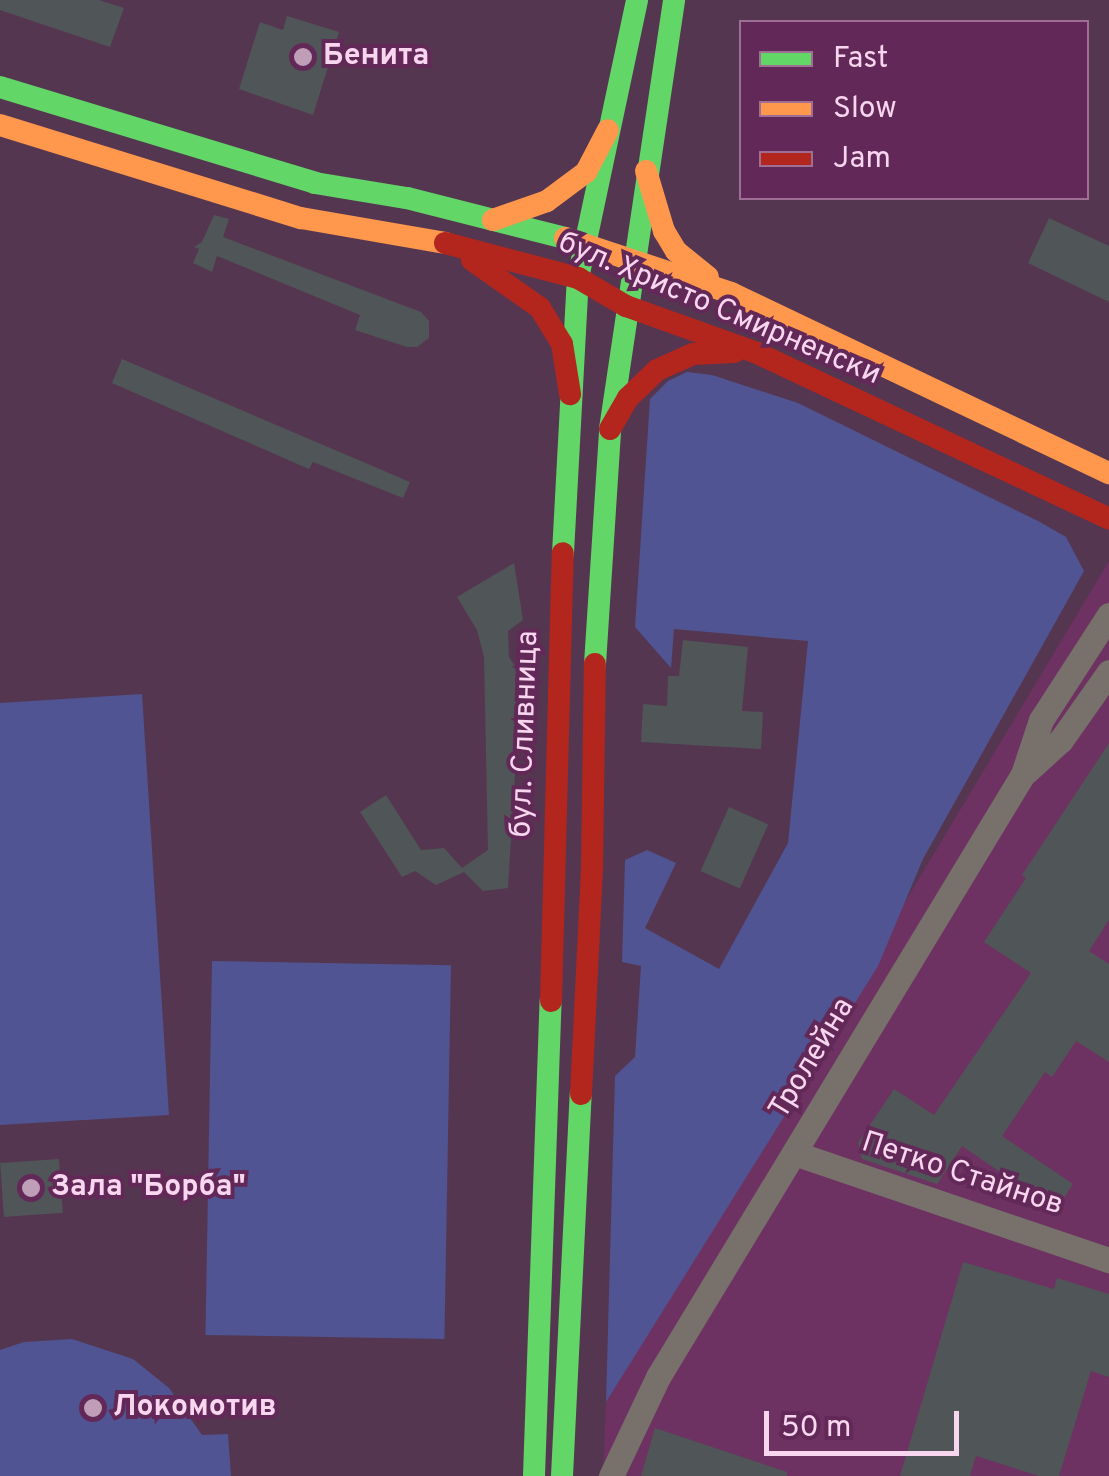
<!DOCTYPE html>
<html>
<head>
<meta charset="utf-8">
<style>
  body { margin:0 }
  #map { position:relative; width:1109px; height:1476px; overflow:hidden; background:#553650; font-family:Overpass,sans-serif }
  div>[style] { position:absolute }
  [style*='--x'] { left:calc(var(--x)*1px); top:calc(var(--y)*1px); width:calc(var(--w)*1px); rotate:calc(var(--a)*1deg) }
  .built>* { inset:0; background:#6d3262 }
  .green>* { inset:0; background:#505492; transform-origin:0 0 }
  .building>* { inset:0; background:#505557; transform-origin:0 0 }
  .street>* { height:25px; margin:-12.5px; padding:0 12.5px; transform-origin:12.5px; border-radius:12.5px; background:#78716b }
  .fast>* { height:22px; margin:-11px; padding:0 11px; transform-origin:11px; border-radius:11px; background:#63d668 }
  .slow>* { height:22px; margin:-11px; padding:0 11px; transform-origin:11px; border-radius:11px; background:#ff974d }
  .jam>* { height:22px; margin:-11px; padding:0 11px; transform-origin:11px; border-radius:11px; background:#b3261e }
  .dots>* { width:28px; height:28px; translate:-50% -50%; box-sizing:border-box; border:5px solid #622958; border-radius:50% }
  span { translate:-50% -50%; white-space:nowrap; text-align:center; line-height:1.15; -webkit-text-stroke:8px #622958; paint-order:stroke }
  .poi-label { font-size:30px; color:#f9d6f0; font-weight:700 }
  .left { translate:0 -50%; text-align:left }
  .street-label { font-size:30px; color:#f9d6f0 }
  .legend { position:absolute; left:739px; top:20px; width:350px; height:180px; box-sizing:border-box; background:#622958; border:2px solid #9e6e95; margin:0; padding:12px 18px; list-style:none; font-size:30px; color:#f9d6f0 }
  .legend li { display:flex; align-items:center; gap:20px; height:50px }
  .legend b { width:50px; border:2px solid #9e6e95 }
  .scale { position:absolute; left:764px; top:1411px; width:195px; height:45px; box-sizing:border-box; border:5px solid #f9d6f0; border-top:0; padding-left:12px; font-size:30px; line-height:35px; white-space:nowrap; color:#f9d6f0; -webkit-text-stroke:8px #622958; paint-order:stroke }
</style>
</head>
<body>
<div id="map">
  <div class="built">
    <i style="clip-path:polygon(1109px 561px,1109px 1476px,603px 1476px,606px 1402px)"></i>
  </div>
  <div class="green">
    <i style="clip-path:polygon(687px 372px,712px 375px,798px 403px,1038px 521px,1066px 537px,1084px 571px,923px 859px,878px 966px,606px 1402px,615px 1076px,635px 1057px,641px 966px,622px 962px,625px 860px,647px 850px,676px 863px,645px 928px,719px 969px,788px 843px,808px 641px,674px 629px,671px 668px,635px 627px,650px 399px,668px 381px)"></i>
    <i style="clip-path:polygon(142px 694px,169px 1115px,0 1125px,0 703px)"></i>
    <i style="left:212px;top:961px;width:239px;height:374px;rotate:1deg"></i>
    <i style="clip-path:polygon(72px 1339px,133px 1359px,169px 1388px,202px 1435px,228px 1434px,231px 1476px,0 1476px,0 1350px,24px 1342px)"></i>
  </div>
  <div class="building">
    <i style="clip-path:polygon(0 0,99px 0,124px 8px,110px 47px,0 10px)"></i>
    <i style="clip-path:polygon(287px 16px,339px 32px,313px 115px,239px 89px,260px 22px,283px 30px)"></i>
    <i style="clip-path:polygon(214px 215px,229px 219px,223px 237px,421px 312px,429px 321px,429px 338px,417px 347px,407px 347px,355px 330px,360px 315px,217px 256px,212px 272px,193px 263px,199px 249px,194px 247px,202px 242px)"></i>
    <i style="clip-path:polygon(1049px 218px,1109px 246px,1109px 302px,1028px 263px)"></i>
    <i style="clip-path:polygon(122px 359px,410px 482px,403px 498px,313px 462px,309px 469px,112px 383px)"></i>
    <i style="clip-path:polygon(514px 563px,523px 620px,508px 631px,509px 657px,521px 675px,508px 888px,483px 891px,464px 872px,436px 885px,415px 871px,402px 877px,360px 812px,386px 795px,421px 850px,444px 848px,462px 868px,488px 850px,484px 657px,477px 630px,457px 597px)"></i>
    <i style="clip-path:polygon(683px 640px,748px 647px,742px 711px,763px 712px,761px 749px,641px 742px,643px 704px,667px 706px,668px 676px,679px 676px)"></i>
    <i style="clip-path:polygon(1109px 743px,1109px 920px,1089px 951px,1109px 964px,1109px 1062px,1076px 1041px,1052px 1077px,1045px 1072px,1002px 1136px,1073px 1184px,1056px 1210px,962px 1146px,937px 1184px,862px 1159px,858px 1143px,894px 1089px,934px 1115px,1031px 973px,984px 942px,1026px 878px,1022px 875px)"></i>
    <i style="left:729px;top:807px;width:43px;height:70px;rotate:24deg"></i>
    <i style="left:59px;top:1159px;width:54px;height:59px;rotate:86deg"></i>
    <i style="clip-path:polygon(963px 1262px,1054px 1289px,1057px 1278px,1109px 1294px,1109px 1377px,1091px 1371px,1059px 1476px,1039px 1476px,976px 1456px,970px 1476px,900px 1476px)"></i>
    <i style="clip-path:polygon(655px 1428px,787px 1472px,787px 1476px,641px 1476px)"></i>
  </div>
  <div class="street">
    <i style="--x:1027;--y:771;--w:46;--a:-42.4"></i>
    <i style="--x:1061;--y:740;--w:83;--a:-54.8"></i>
    <i style="--x:794;--y:1153;--w:333;--a:18.8"></i>
    <i style="--x:611;--y:1476;--w:110;--a:-64.6"></i>
    <i style="--x:658;--y:1377;--w:705;--a:-58.81"></i>
    <i style="--x:1023;--y:774;--w:57;--a:-71.6"></i>
    <i style="--x:1041;--y:720;--w:125;--a:-57.1"></i>
  </div>
  <div class="fast">
    <i style="--x:0;--y:87;--w:329;--a:16.9"></i>
    <i style="--x:315;--y:183;--w:93;--a:9.3"></i>
    <i style="--x:407;--y:198;--w:163;--a:14.2"></i>
    <i style="--x:563;--y:553;--w:275;--a:-86.9"></i>
    <i style="--x:578;--y:278;--w:284;--a:-78"></i>
    <i style="--x:595;--y:664;--w:235;--a:-86.3"></i>
    <i style="--x:610;--y:429;--w:434;--a:-81.5"></i>
    <i style="--x:534;--y:1476;--w:475;--a:-88"></i>
    <i style="--x:562;--y:1476;--w:382;--a:-87.2"></i>
  </div>
  <div class="slow">
    <i style="--x:0;--y:125;--w:315;--a:17.2"></i>
    <i style="--x:301;--y:218;--w:146;--a:9.8"></i>
    <i style="--x:646;--y:171;--w:63;--a:73.3"></i>
    <i style="--x:664;--y:231;--w:23;--a:59"></i>
    <i style="--x:676;--y:251;--w:41;--a:39.1"></i>
    <i style="--x:493;--y:220;--w:57;--a:-19.4"></i>
    <i style="--x:547;--y:201;--w:49;--a:-36.6"></i>
    <i style="--x:586;--y:172;--w:47;--a:-62.4"></i>
    <i style="--x:565;--y:238;--w:175;--a:18.3"></i>
    <i style="--x:731;--y:293;--w:419;--a:25.5"></i>
  </div>
  <div class="jam">
    <i style="--x:445;--y:243;--w:138;--a:14.7"></i>
    <i style="--x:578;--y:278;--w:56;--a:30.3"></i>
    <i style="--x:626;--y:306;--w:139;--a:19.7"></i>
    <i style="--x:757;--y:353;--w:389;--a:25.2"></i>
    <i style="--x:472;--y:260;--w:83;--a:35.2"></i>
    <i style="--x:540;--y:308;--w:42;--a:58.6"></i>
    <i style="--x:562;--y:344;--w:51;--a:80.9"></i>
    <i style="--x:610;--y:429;--w:36;--a:-60"></i>
    <i style="--x:628;--y:398;--w:40;--a:-44"></i>
    <i style="--x:657;--y:370;--w:39;--a:-24"></i>
    <i style="--x:693;--y:354;--w:41;--a:-2.8"></i>
    <i style="--x:551;--y:1001;--w:448;--a:-88.5"></i>
    <i style="--x:581;--y:1094;--w:226;--a:-87.2"></i>
    <i style="--x:592;--y:868;--w:204;--a:-89.2"></i>
  </div>
  <div class="dots">
    <i style="left:303px;top:57px;background:#c09eb8"></i>
    <i style="left:31px;top:1188px;background:#c09eb8"></i>
    <i style="left:93px;top:1408px;background:#c09eb8"></i>
  </div>
  <div class="poi-label">
    <span class="left" style="left:323px;top:57px">Бенита</span>
    <span class="left" style="left:51px;top:1188px">Зала "Борба"</span>
    <span class="left" style="left:113px;top:1408px">Локомотив</span>
  </div>
  <div class="street-label">
    <span style="left:719px;top:310px;rotate:23deg">бул. Христо Смирненски</span>
    <span style="left:526px;top:734px;rotate:-88deg">бул. Сливница</span>
    <span style="left:813px;top:1059px;rotate:-59deg">Тролейна</span>
    <span style="left:962px;top:1175px;rotate:18deg">Петко Стайнов</span>
  </div>
  <ul class="legend">
  <li><b style="height:12px;background:#63d668"></b>Fast</li>
  <li><b style="height:12px;background:#ff974d"></b>Slow</li>
  <li><b style="height:12px;background:#b3261e"></b>Jam</li>
  </ul>
  <div class="scale">50 m</div>
</div>
</body>
</html>
